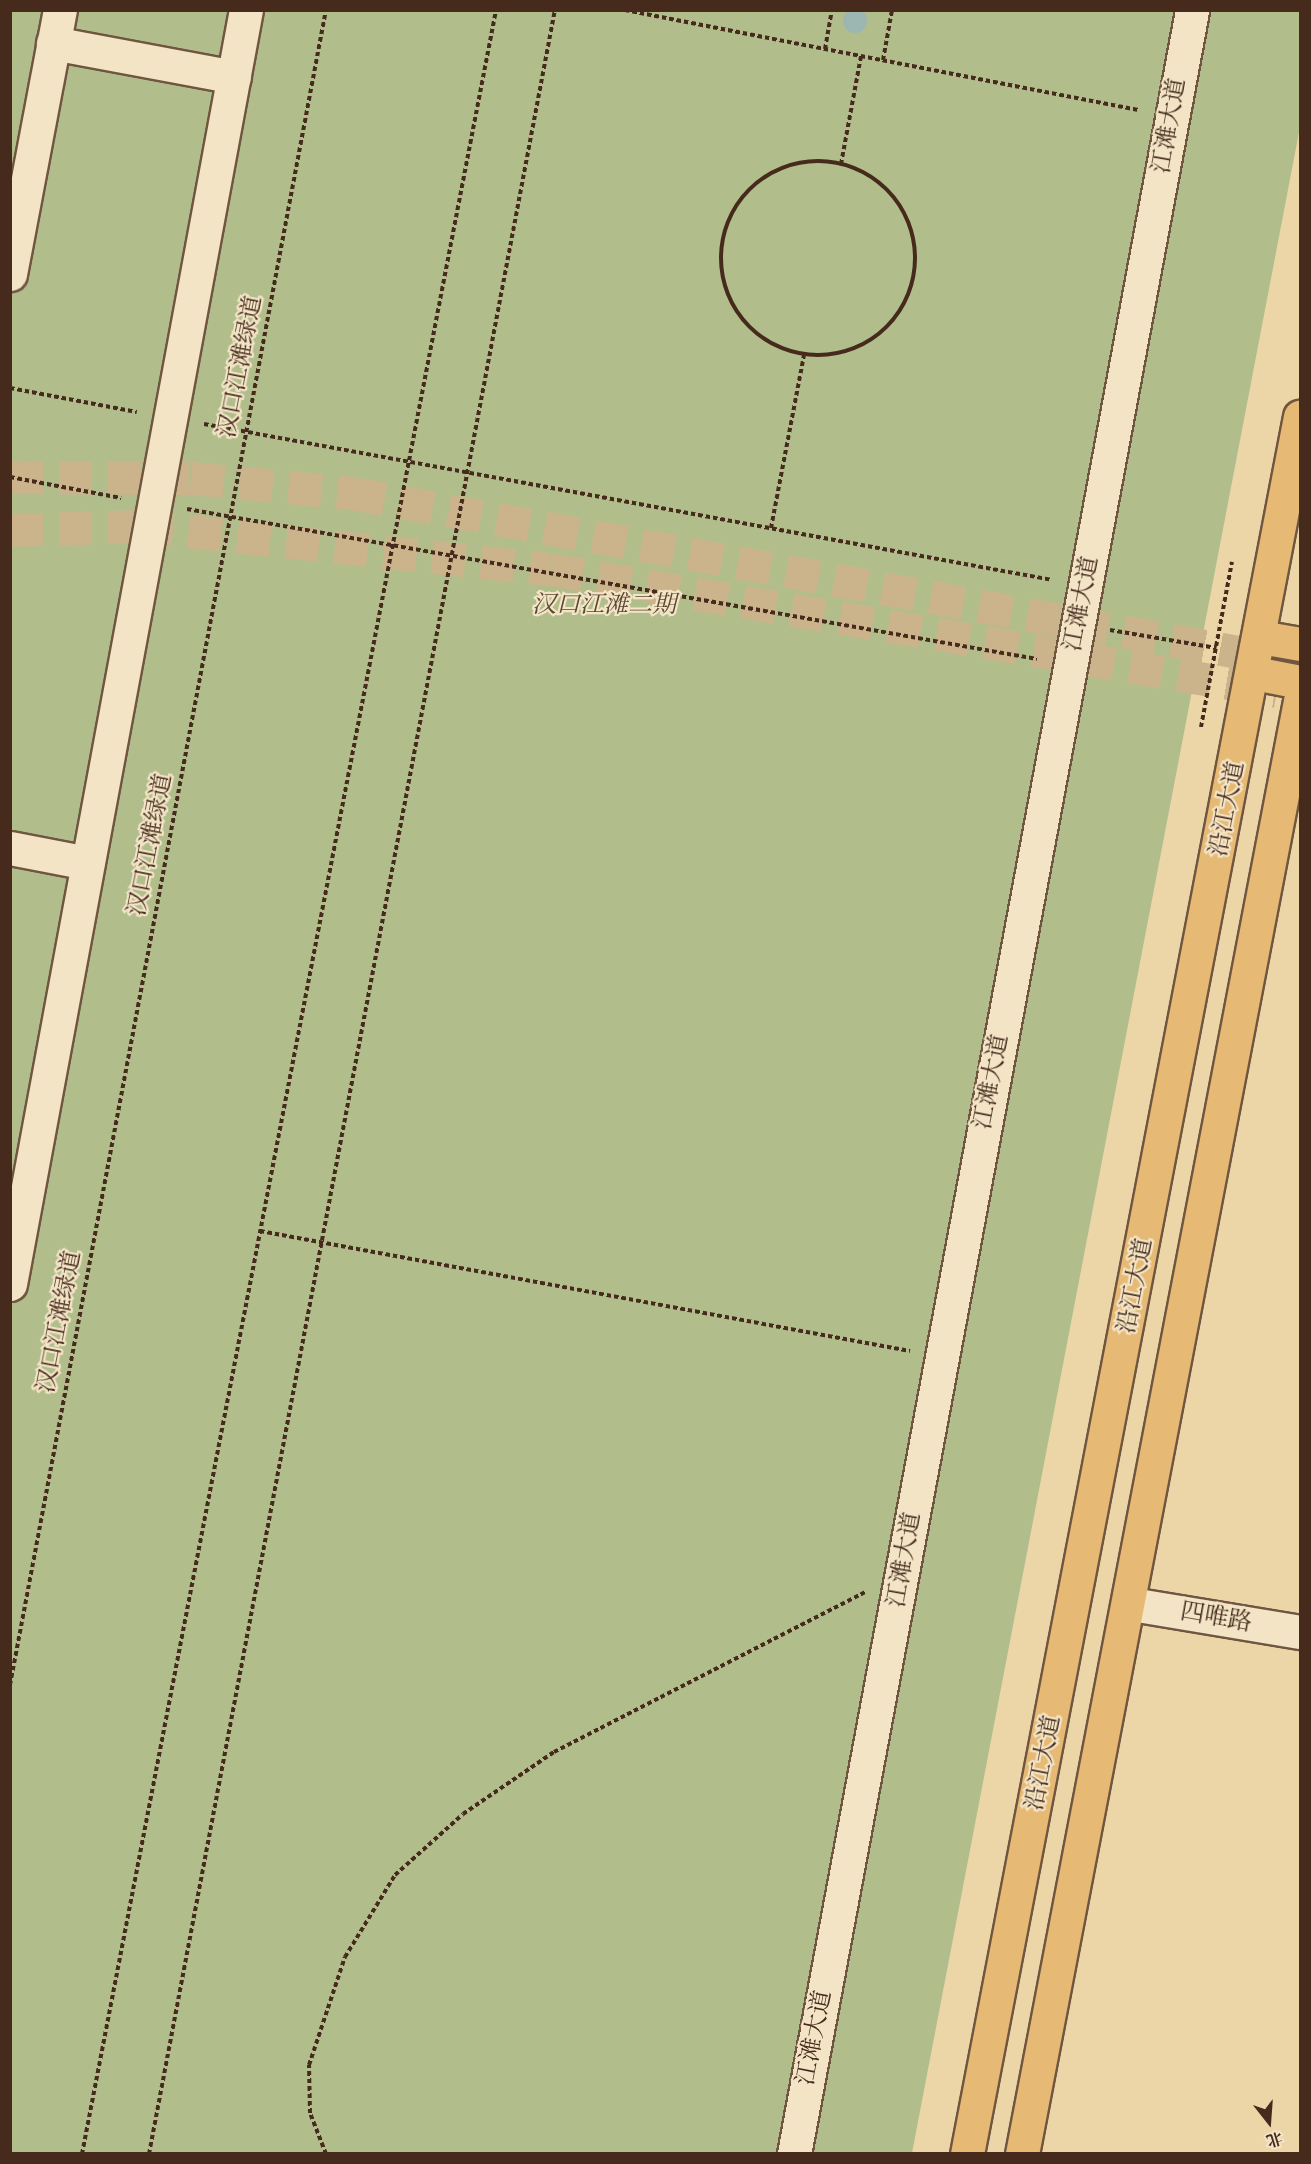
<!DOCTYPE html>
<html>
<head>
<meta charset="utf-8">
<style>
  body { margin:0 }
  #map { position:relative; width:1311px; height:2164px; overflow:hidden; background:#ecd5a7; font-family:"IM FELL DW Pica","Noto Serif SC",serif }
  div>[style] { position:absolute }
  [style*='--x'] { left:calc(var(--x)*1px); top:calc(var(--y)*1px); width:calc(var(--w)*1px); rotate:calc(var(--a)*1deg) }
  .green>* { inset:0; background:#b1be8c }
  .water>* { inset:0; background:#9cb6b2 }
  .round { border-radius:50% }
  .major-tunnel>* { height:33px; margin-top:-16.5px; transform-origin:0; background:repeating-linear-gradient(90deg,#cbb38b 0 33px,transparent 0 49px) }
  .path>* { height:4px; margin-top:-2px; transform-origin:0; background:repeating-linear-gradient(90deg,#462b1d 0 4.5px,transparent 0 7.5px) }
  .path>.ring { margin:-2px; padding:0; box-sizing:content-box; background:none; border:4px solid #462b1d; border-radius:50% }
  .roads { filter:drop-shadow(2px 0 #705640) drop-shadow(-2px 0 #705640) drop-shadow(0 2px #705640) drop-shadow(0 -2px #705640) }
  .minor>* { height:33px; margin:-16.5px; padding:0 16.5px; transform-origin:16.5px; border-radius:16.5px; background:#f3e4c6 }
  .major>* { height:33px; margin:-16.5px; padding:0 16.5px; transform-origin:16.5px; border-radius:16.5px; background:#e6ba74 }
  span { translate:-50% -50%; white-space:nowrap; text-align:center; line-height:1.15; -webkit-text-stroke:4.5px #f3e4c6; paint-order:stroke }
  .street-label { font-size:24px; color:#462b1d }
  .park-label { font-size:24px; color:#5b4833; font-style:italic }
  .frame { position:absolute; inset:0; border:12px solid #462b1d; pointer-events:none }
  .north { position:absolute; left:1239px; top:2092px; width:60px; height:60px; -webkit-text-stroke:4px #f3e4c6; paint-order:stroke; rotate:163deg; font-size:16px; font-weight:700; line-height:24px; text-align:center; color:#462b1d }
  .north::after { content:''; display:block; margin:auto; width:21px; height:27px; background:#462b1d; clip-path:polygon(50% 0,100% 100%,50% 72%,0 100%) }
</style>
</head>
<body>
<div id="map">
  <div class="green">
    <i style="clip-path:polygon(11px 11px,1300px 11px,1300px 127px,912px 2153px,11px 2154px)"></i>
  </div>
  <div class="water">
    <i class="round" style="left:843px;top:9px;width:24px;height:24px"></i>
  </div>
  <div class="major-tunnel">
    <i style="--x:10;--y:477;--w:181;--a:0.3"></i>
    <i style="--x:191;--y:478;--w:162;--a:5.3"></i>
    <i style="--x:352;--y:493;--w:963;--a:10.17"></i>
    <i style="--x:10;--y:530;--w:130;--a:-1.8"></i>
    <i style="--x:140;--y:526;--w:412;--a:6"></i>
    <i style="--x:550;--y:569;--w:737;--a:9.53"></i>
  </div>
  <div class="path">
    <i style="--x:625;--y:10;--w:523;--a:11.03"></i>
    <i style="--x:825;--y:49;--w:40;--a:-80"></i>
    <i style="--x:883;--y:60;--w:51;--a:-79.8"></i>
    <i class="ring" style="left:721px;top:161px;width:190px;height:190px"></i>
    <i style="--x:841;--y:164;--w:110;--a:-79.5"></i>
    <i style="--x:10;--y:388;--w:129;--a:10.7"></i>
    <i style="--x:204;--y:424;--w:862;--a:10.42"></i>
    <i style="--x:10;--y:477;--w:113;--a:10.7"></i>
    <i style="--x:187;--y:509;--w:863;--a:10.01"></i>
    <i style="--x:771;--y:528;--w:176;--a:-79.2"></i>
    <i style="--x:1110;--y:630;--w:108;--a:9.6"></i>
    <i style="--x:1201;--y:727;--w:168;--a:-79.4"></i>
    <i style="--x:260;--y:1231;--w:661;--a:10.46"></i>
    <i style="--x:10;--y:1685;--w:1705;--a:-79.32"></i>
    <i style="--x:82;--y:2154;--w:2184;--a:-79.07"></i>
    <i style="--x:149;--y:2154;--w:2182;--a:-79.28"></i>
    <i style="--x:326;--y:2154;--w:44;--a:-111.3"></i>
    <i style="--x:310;--y:2113;--w:48;--a:-91.2"></i>
    <i style="--x:309;--y:2065;--w:114;--a:-71.6"></i>
    <i style="--x:345;--y:1957;--w:96;--a:-58.6"></i>
    <i style="--x:395;--y:1875;--w:91;--a:-41.9"></i>
    <i style="--x:463;--y:1814;--w:110;--a:-34.3"></i>
    <i style="--x:554;--y:1752;--w:350;--a:-27.2"></i>
  </div>
  <div class="roads">
    <div class="minor">
      <i style="--x:53;--y:43;--w:184;--a:10.6"></i>
      <i style="--x:10;--y:274;--w:269;--a:-79.3"></i>
      <i style="--x:10;--y:848;--w:79;--a:10.9"></i>
      <i style="--x:10;--y:1284;--w:1296;--a:-79.51"></i>
      <i style="--x:1131;--y:1604;--w:171;--a:9.4"></i>
      <i style="--x:794;--y:2154;--w:2181;--a:-79.48"></i>
    </div>
    <div class="major">
      <i style="--x:1260;--y:637;--w:41;--a:9.9"></i>
      <i style="--x:1254;--y:673;--w:47;--a:11.1"></i>
      <i style="--x:967;--y:2154;--w:1769;--a:-79.15"></i>
      <i style="--x:1022;--y:2154;--w:1479;--a:-79.17"></i>
    </div>
  </div>
  <div class="street-label">
    <span style="left:1170px;top:126px;rotate:-80deg">江滩大道</span>
    <span style="left:241px;top:367px;rotate:-79deg">汉口江滩绿道</span>
    <span style="left:1082px;top:604px;rotate:-79deg">江滩大道</span>
    <span style="left:1228px;top:809px;rotate:-79deg">沿江大道</span>
    <span style="left:151px;top:845px;rotate:-79deg">汉口江滩绿道</span>
    <span style="left:992px;top:1082px;rotate:-79deg">江滩大道</span>
    <span style="left:1136px;top:1286px;rotate:-79deg">沿江大道</span>
    <span style="left:60px;top:1322px;rotate:-79deg">汉口江滩绿道</span>
    <span style="left:905px;top:1560px;rotate:-80deg">江滩大道</span>
    <span style="left:1216px;top:1618px;rotate:10deg">四唯路</span>
    <span style="left:1044px;top:1763px;rotate:-79deg">沿江大道</span>
    <span style="left:815px;top:2038px;rotate:-79deg">江滩大道</span>
  </div>
  <div class="park-label">
    <span style="left:604px;top:606px">汉口江滩二期</span>
  </div>
  <div class="frame"></div>
  <div class="north">北</div>
</div>
</body>
</html>
